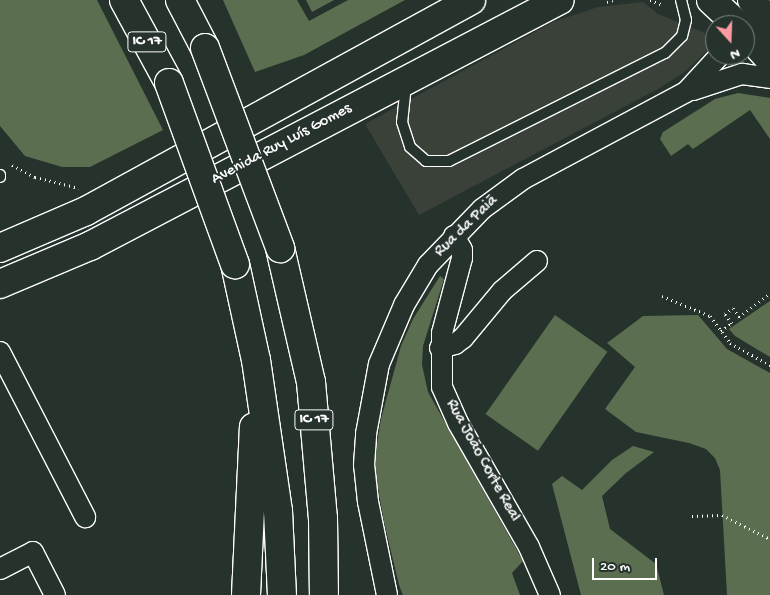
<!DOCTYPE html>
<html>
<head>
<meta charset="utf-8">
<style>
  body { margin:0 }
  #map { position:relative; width:770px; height:595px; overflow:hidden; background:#26332d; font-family:"Gochi Hand",sans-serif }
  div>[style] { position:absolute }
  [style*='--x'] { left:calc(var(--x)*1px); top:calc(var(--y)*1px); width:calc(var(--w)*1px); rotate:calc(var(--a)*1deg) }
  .built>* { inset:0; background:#3a4138 }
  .green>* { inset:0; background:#5c6e50; transform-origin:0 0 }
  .path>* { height:3px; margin-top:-1.5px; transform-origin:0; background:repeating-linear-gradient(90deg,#fff 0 1px,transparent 0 5px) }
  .roads { filter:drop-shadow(1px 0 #fff) drop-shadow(-1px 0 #fff) drop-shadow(0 1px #fff) drop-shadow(0 -1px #fff) }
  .lane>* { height:10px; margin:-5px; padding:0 5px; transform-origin:5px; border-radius:5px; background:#26332d }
  .street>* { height:20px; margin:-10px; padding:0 10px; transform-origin:10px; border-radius:10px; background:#26332d }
  .secondary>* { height:28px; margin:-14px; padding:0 14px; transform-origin:14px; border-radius:14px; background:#26332d }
  .highway>* { height:28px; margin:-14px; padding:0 14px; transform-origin:14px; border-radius:14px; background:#26332d }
  .bridges { filter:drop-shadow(1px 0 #fff) drop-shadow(-1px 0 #fff) drop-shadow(0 1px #fff) drop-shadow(0 -1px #fff) }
  .highway-bridge>* { height:28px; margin:-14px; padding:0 14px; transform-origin:14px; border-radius:14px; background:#26332d }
  span { translate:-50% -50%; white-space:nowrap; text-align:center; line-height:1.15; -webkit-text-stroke:4px #26332d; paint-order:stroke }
  .shield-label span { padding:1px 4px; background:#26332d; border:1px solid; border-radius:4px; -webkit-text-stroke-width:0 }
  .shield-label { font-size:15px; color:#fff; font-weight:700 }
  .street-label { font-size:16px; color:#fff }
  .north { position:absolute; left:705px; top:15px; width:50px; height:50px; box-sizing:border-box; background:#26332d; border:1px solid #7d8581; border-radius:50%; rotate:160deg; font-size:14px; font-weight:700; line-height:20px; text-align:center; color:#fff }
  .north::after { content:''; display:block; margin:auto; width:18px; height:22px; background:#ff9aa2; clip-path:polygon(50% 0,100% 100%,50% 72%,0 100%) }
  .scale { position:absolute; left:592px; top:558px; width:65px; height:22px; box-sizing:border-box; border:2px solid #fff; border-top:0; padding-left:6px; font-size:15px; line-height:18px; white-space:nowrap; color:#fff; -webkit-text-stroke:4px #26332d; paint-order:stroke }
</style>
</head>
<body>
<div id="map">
  <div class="built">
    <i style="clip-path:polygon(643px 2px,658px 14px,705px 33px,708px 50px,686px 71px,658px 89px,419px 215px,365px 124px,553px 22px,598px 7px)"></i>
  </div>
  <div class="green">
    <i style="clip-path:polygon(0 0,97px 0,163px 130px,90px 167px,62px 167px,25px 156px,0 126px)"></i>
    <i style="clip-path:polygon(223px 0,297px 0,309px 21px,348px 0,405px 0,304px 55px,255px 72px)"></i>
    <i style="clip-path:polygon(306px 0,334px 0,312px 12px)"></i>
    <i style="clip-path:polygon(738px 93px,770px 98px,770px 139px,750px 110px,693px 149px,688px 144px,671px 156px,660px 139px,663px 132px,715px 99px)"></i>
    <i style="clip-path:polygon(440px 276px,444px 279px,423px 346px,422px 365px,428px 392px,523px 561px,512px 573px,520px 595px,403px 595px,399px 585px,384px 522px,376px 477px,376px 451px,381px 419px,401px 346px,413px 319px)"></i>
    <i style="clip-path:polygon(770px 301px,770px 357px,735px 336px,729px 329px)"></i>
    <i style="left:555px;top:315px;width:64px;height:121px;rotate:35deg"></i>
    <i style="clip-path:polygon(698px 315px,727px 349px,770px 373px,770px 595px,727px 595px,720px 470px,715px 458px,706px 449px,689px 443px,636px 432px,605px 409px,635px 367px,607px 343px,643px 316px)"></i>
    <i style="clip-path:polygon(633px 446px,654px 452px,626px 473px,602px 496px,610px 529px,656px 564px,664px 595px,581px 595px,552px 484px,562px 476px,582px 490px,612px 460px)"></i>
  </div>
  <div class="path">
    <i style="--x:650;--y:0;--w:14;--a:21"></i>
    <i style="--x:607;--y:2;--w:6;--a:-18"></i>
    <i style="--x:12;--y:165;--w:26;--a:28"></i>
    <i style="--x:35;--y:177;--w:45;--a:14"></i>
    <i style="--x:662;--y:296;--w:52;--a:22.6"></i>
    <i style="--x:710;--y:316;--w:34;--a:53"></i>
    <i style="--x:730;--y:343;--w:46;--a:28.8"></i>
    <i style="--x:721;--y:331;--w:14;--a:-36"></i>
    <i style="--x:732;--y:323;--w:11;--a:-128"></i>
    <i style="--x:725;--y:314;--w:10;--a:-37"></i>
    <i style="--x:733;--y:308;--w:11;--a:56"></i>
    <i style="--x:739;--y:317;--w:39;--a:-37"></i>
    <i style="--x:692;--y:516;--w:30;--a:-2"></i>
    <i style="--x:722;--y:515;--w:54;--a:26.6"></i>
  </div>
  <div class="roads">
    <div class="lane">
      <i style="--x:406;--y:85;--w:37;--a:96"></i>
      <i style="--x:402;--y:122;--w:26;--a:72"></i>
      <i style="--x:410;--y:147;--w:21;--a:41"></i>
      <i style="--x:426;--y:161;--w:23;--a:0"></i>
      <i style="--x:449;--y:161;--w:241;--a:-26.6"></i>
      <i style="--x:665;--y:53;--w:24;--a:-45"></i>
      <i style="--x:682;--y:36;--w:16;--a:-76"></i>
      <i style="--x:686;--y:20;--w:21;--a:-104"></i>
      <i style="--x:0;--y:175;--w:2;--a:90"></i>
    </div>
    <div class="street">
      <i style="--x:693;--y:90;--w:52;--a:-18.1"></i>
      <i style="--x:742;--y:74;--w:28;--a:8"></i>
      <i style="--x:454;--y:236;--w:16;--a:60"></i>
      <i style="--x:462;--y:250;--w:8;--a:90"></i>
      <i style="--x:462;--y:258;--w:78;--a:104.9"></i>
      <i style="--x:442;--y:333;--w:54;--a:90"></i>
      <i style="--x:442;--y:387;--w:39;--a:66"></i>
      <i style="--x:458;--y:423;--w:143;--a:60.2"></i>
      <i style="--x:529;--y:547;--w:52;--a:66.4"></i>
      <i style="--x:440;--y:348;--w:16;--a:-15"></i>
      <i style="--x:455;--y:344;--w:10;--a:-37"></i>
      <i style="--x:463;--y:338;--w:61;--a:-50.3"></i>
      <i style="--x:502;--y:291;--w:46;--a:-40.6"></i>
      <i style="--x:0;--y:352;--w:186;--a:62.7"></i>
      <i style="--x:0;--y:569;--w:37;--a:-27"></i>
      <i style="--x:33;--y:552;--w:48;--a:62.9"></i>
      <i style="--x:387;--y:595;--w:95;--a:-101.5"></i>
      <i style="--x:368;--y:502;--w:37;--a:-96"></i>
      <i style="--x:364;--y:465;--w:31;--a:-86"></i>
      <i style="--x:366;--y:434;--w:71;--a:-79.5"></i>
      <i style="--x:379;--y:364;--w:64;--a:-67"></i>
      <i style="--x:404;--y:305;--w:47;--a:-59"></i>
      <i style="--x:428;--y:265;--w:78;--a:-46"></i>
      <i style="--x:482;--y:209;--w:51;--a:-36.2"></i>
      <i style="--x:523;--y:179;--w:185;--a:-28.1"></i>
      <i style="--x:686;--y:92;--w:50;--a:-47.4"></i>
    </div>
    <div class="secondary">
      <i style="--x:711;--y:0;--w:37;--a:43"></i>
      <i style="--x:752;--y:0;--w:31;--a:54"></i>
      <i style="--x:745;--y:32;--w:38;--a:48"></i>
      <i style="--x:0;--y:248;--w:94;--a:-23.3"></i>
      <i style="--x:86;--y:211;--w:439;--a:-28.7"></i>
      <i style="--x:0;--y:284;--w:98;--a:-22.9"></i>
      <i style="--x:90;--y:246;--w:530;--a:-27.63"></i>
    </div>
    <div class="highway">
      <i style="--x:124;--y:0;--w:94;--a:61.5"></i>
      <i style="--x:180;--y:0;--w:54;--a:62.5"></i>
      <i style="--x:280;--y:248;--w:138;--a:77"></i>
      <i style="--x:311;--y:382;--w:137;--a:85"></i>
      <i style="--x:323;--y:518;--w:77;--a:89.3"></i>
      <i style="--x:235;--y:264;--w:98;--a:77.7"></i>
      <i style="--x:256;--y:360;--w:153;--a:81.7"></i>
      <i style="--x:278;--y:511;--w:84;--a:87.3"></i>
      <i style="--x:246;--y:595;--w:168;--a:-87.3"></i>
    </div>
  </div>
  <div class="bridges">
    <div class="highway-bridge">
      <i style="--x:205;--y:48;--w:214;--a:69.4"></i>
      <i style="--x:169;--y:83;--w:193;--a:70"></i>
    </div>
  </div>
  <div class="shield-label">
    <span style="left:147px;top:42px">IC 17</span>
    <span style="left:314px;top:420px">IC 17</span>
  </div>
  <div class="street-label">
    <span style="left:282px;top:145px;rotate:-28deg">Avenida Ruy Luís Gomes</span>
    <span style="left:467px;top:227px;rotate:-44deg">Rua da Paiã</span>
    <span style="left:482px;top:461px;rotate:61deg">Rua João Corte Real</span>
  </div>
  <div class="north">N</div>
  <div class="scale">20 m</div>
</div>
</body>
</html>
